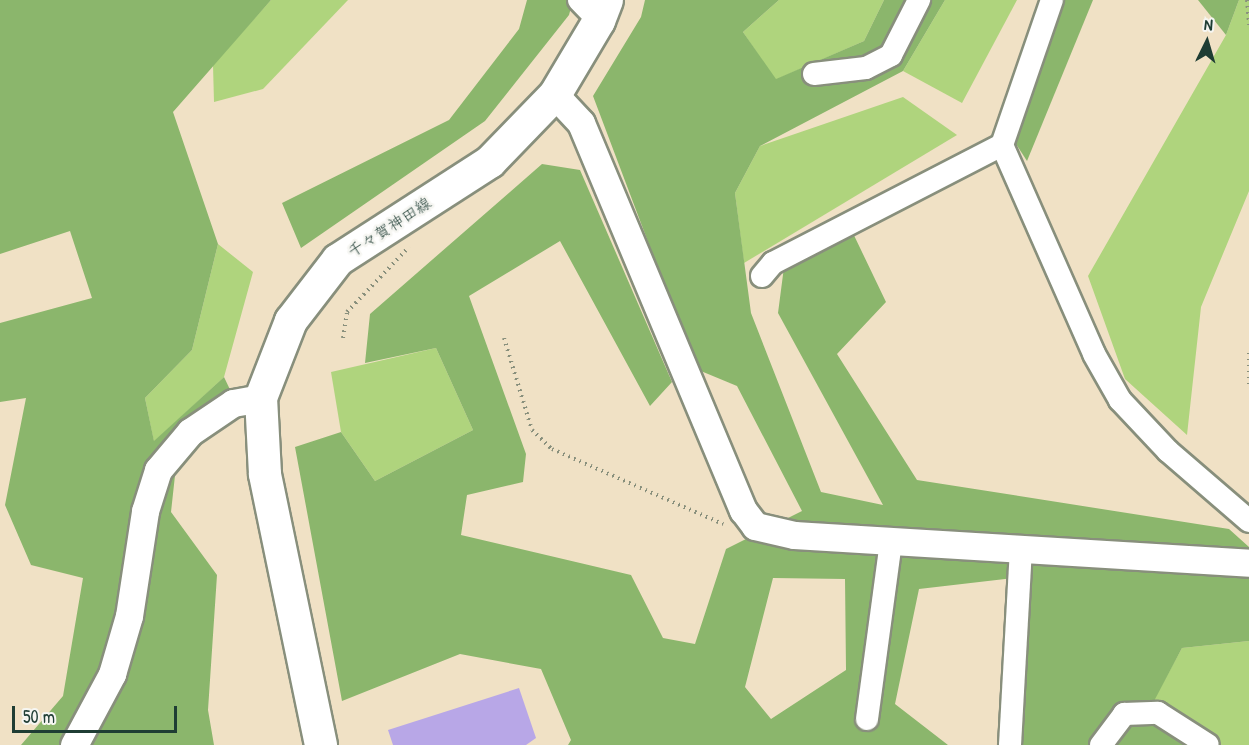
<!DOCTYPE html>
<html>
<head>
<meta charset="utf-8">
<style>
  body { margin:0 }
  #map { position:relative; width:1249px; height:745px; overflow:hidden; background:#f0e1c5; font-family:"Patrick Hand","Klee One",sans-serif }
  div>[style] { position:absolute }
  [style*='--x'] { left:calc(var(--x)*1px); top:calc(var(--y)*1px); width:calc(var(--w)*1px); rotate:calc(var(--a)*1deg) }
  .green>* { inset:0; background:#afd47d }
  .forest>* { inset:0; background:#8bb66c }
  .building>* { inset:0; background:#b8a7e7 }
  .path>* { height:4px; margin-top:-2px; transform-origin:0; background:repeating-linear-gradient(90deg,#888f7c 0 1.5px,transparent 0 6px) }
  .roads { filter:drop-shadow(2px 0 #888f7c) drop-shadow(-2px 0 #888f7c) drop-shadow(0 2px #888f7c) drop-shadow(0 -2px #888f7c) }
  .minor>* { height:22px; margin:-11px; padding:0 11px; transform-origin:11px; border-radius:11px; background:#fff }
  .tertiary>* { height:27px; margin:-13.5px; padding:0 13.5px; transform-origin:13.5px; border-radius:13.5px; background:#fff }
  .secondary>* { height:32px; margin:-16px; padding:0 16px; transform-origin:16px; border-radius:16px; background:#fff }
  span { translate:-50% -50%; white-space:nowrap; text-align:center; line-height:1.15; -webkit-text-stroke:5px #f6f6f2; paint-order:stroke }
  .street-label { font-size:16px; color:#1f3d34 }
  .north { position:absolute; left:1177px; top:12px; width:60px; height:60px; -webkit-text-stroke:4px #f6f6f2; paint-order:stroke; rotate:5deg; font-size:16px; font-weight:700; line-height:24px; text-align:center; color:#1f3d34 }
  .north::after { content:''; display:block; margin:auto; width:21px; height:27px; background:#1f3d34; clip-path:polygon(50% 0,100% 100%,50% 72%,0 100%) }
  .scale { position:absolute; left:12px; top:706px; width:165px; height:27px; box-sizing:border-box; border:3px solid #1f3d34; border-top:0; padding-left:8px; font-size:18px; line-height:21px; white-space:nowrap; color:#1f3d34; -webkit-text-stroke:4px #f6f6f2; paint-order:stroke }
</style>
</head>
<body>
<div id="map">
  <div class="green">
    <i style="clip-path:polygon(271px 0,348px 0,263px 89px,214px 102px,213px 65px)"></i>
    <i style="clip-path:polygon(779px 0,884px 0,864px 41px,775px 80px,743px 32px)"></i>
    <i style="clip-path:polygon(945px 0,1017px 0,962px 103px,903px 71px)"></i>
    <i style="clip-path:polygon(1239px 0,1249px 0,1249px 191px,1201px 307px,1187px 435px,1125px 379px,1088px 276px,1226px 35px)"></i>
    <i style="clip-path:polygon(903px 97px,957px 135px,744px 263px,735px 193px,760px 146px)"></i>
    <i style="clip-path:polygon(218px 244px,253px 272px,224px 377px,154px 442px,145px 398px,192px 350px)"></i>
    <i style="clip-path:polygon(436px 348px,473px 430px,375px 481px,341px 432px,331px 372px)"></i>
    <i style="clip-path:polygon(1249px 641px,1249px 745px,1222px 745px,1152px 703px,1182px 648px)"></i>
  </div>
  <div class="forest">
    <i style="clip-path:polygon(0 0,271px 0,173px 112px,218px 244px,192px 350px,145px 398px,154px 441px,224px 377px,234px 398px,178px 448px,171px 512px,217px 575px,208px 710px,214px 745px,21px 745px,63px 696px,83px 578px,31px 565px,5px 505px,26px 398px,0 402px,0 323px,92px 298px,70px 231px,0 254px)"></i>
    <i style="clip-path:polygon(527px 0,573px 0,569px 15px,485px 121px,301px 248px,282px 203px,449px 120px,519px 29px)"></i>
    <i style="clip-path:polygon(evenodd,645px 0,779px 0,743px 32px,776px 79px,864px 41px,884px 0,945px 0,903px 71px,760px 146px,735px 193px,751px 313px,821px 492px,883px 505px,778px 313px,784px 267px,850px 227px,886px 302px,837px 354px,917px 480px,1229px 529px,1249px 547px,1249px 641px,1182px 648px,1153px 703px,1222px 745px,1018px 745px,1030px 576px,919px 589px,895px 704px,948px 745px,568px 745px,571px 740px,541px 669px,460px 654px,342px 701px,295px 447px,341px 432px,375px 481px,473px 430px,436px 348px,365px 363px,370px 314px,542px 164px,580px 170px,672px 382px,650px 406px,560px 241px,469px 296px,526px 454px,523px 482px,467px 495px,461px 535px,631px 575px,663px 638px,695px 644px,726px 549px,802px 511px,737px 386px,696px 369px,593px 96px,641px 17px,645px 0,773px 578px,845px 579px,846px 670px,771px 719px,745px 687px,773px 578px)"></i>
    <i style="clip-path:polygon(1049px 0,1093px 0,1027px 161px,1014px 141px)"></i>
    <i style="clip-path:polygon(1198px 0,1239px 0,1226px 35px)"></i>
  </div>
  <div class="building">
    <i style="clip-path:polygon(519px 688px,536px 738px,526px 745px,393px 745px,388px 730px)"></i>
  </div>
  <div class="path">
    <i style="--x:1247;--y:0;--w:25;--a:85"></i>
    <i style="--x:343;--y:338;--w:26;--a:-81"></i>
    <i style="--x:347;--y:312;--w:90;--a:-46.4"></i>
    <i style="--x:504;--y:338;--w:96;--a:73.1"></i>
    <i style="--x:532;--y:430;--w:28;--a:44"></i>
    <i style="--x:552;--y:449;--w:187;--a:23.7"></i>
    <i style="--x:1249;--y:353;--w:34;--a:90"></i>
  </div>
  <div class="roads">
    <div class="minor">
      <i style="--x:579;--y:0;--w:29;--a:46"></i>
      <i style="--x:814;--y:74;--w:52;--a:-6.6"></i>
      <i style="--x:866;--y:68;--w:28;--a:-27"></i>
      <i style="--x:891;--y:55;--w:62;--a:-63"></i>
      <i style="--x:1002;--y:145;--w:153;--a:-71"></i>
      <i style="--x:762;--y:276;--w:17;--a:-50"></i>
      <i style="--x:773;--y:263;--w:258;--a:-27.3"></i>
      <i style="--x:1002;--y:145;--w:228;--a:66.2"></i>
      <i style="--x:1094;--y:354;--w:53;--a:60.5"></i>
      <i style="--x:1120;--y:400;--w:70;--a:46.7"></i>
      <i style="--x:1168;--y:451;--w:107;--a:40.8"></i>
      <i style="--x:867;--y:719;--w:180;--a:-82.3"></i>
      <i style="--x:1010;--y:745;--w:196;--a:-86.8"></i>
      <i style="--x:1101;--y:745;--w:39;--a:-53"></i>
      <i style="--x:1124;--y:714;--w:34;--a:-2"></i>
      <i style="--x:1158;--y:713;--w:59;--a:32.6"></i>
    </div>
    <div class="tertiary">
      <i style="--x:555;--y:95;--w:38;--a:47"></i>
      <i style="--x:581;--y:123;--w:420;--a:67.3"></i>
      <i style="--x:743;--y:510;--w:20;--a:53"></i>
      <i style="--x:755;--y:526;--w:40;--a:13"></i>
      <i style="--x:794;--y:535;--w:456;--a:3.5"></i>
      <i style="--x:74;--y:745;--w:81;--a:-61.8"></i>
      <i style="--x:112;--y:674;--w:60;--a:-73.7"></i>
      <i style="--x:129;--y:616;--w:106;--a:-81.3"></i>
      <i style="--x:145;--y:511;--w:43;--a:-72.4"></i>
      <i style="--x:158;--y:470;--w:50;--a:-49.9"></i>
      <i style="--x:190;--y:432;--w:52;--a:-34"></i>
      <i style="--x:233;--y:403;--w:28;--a:-10"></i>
    </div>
    <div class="secondary">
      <i style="--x:321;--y:745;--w:277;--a:-101.7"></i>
      <i style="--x:265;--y:474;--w:76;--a:-93"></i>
      <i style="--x:261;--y:398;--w:83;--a:-68.7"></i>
      <i style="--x:291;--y:321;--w:77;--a:-52.4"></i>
      <i style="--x:338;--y:260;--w:181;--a:-32.8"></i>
      <i style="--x:490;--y:162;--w:93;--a:-45.9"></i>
      <i style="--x:555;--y:95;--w:86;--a:-59.3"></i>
      <i style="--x:599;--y:21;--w:22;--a:-69"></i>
    </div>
  </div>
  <div class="street-label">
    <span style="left:389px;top:227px;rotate:-33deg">千々賀神田線</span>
  </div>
  <div class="north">N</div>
  <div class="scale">50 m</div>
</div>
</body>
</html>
